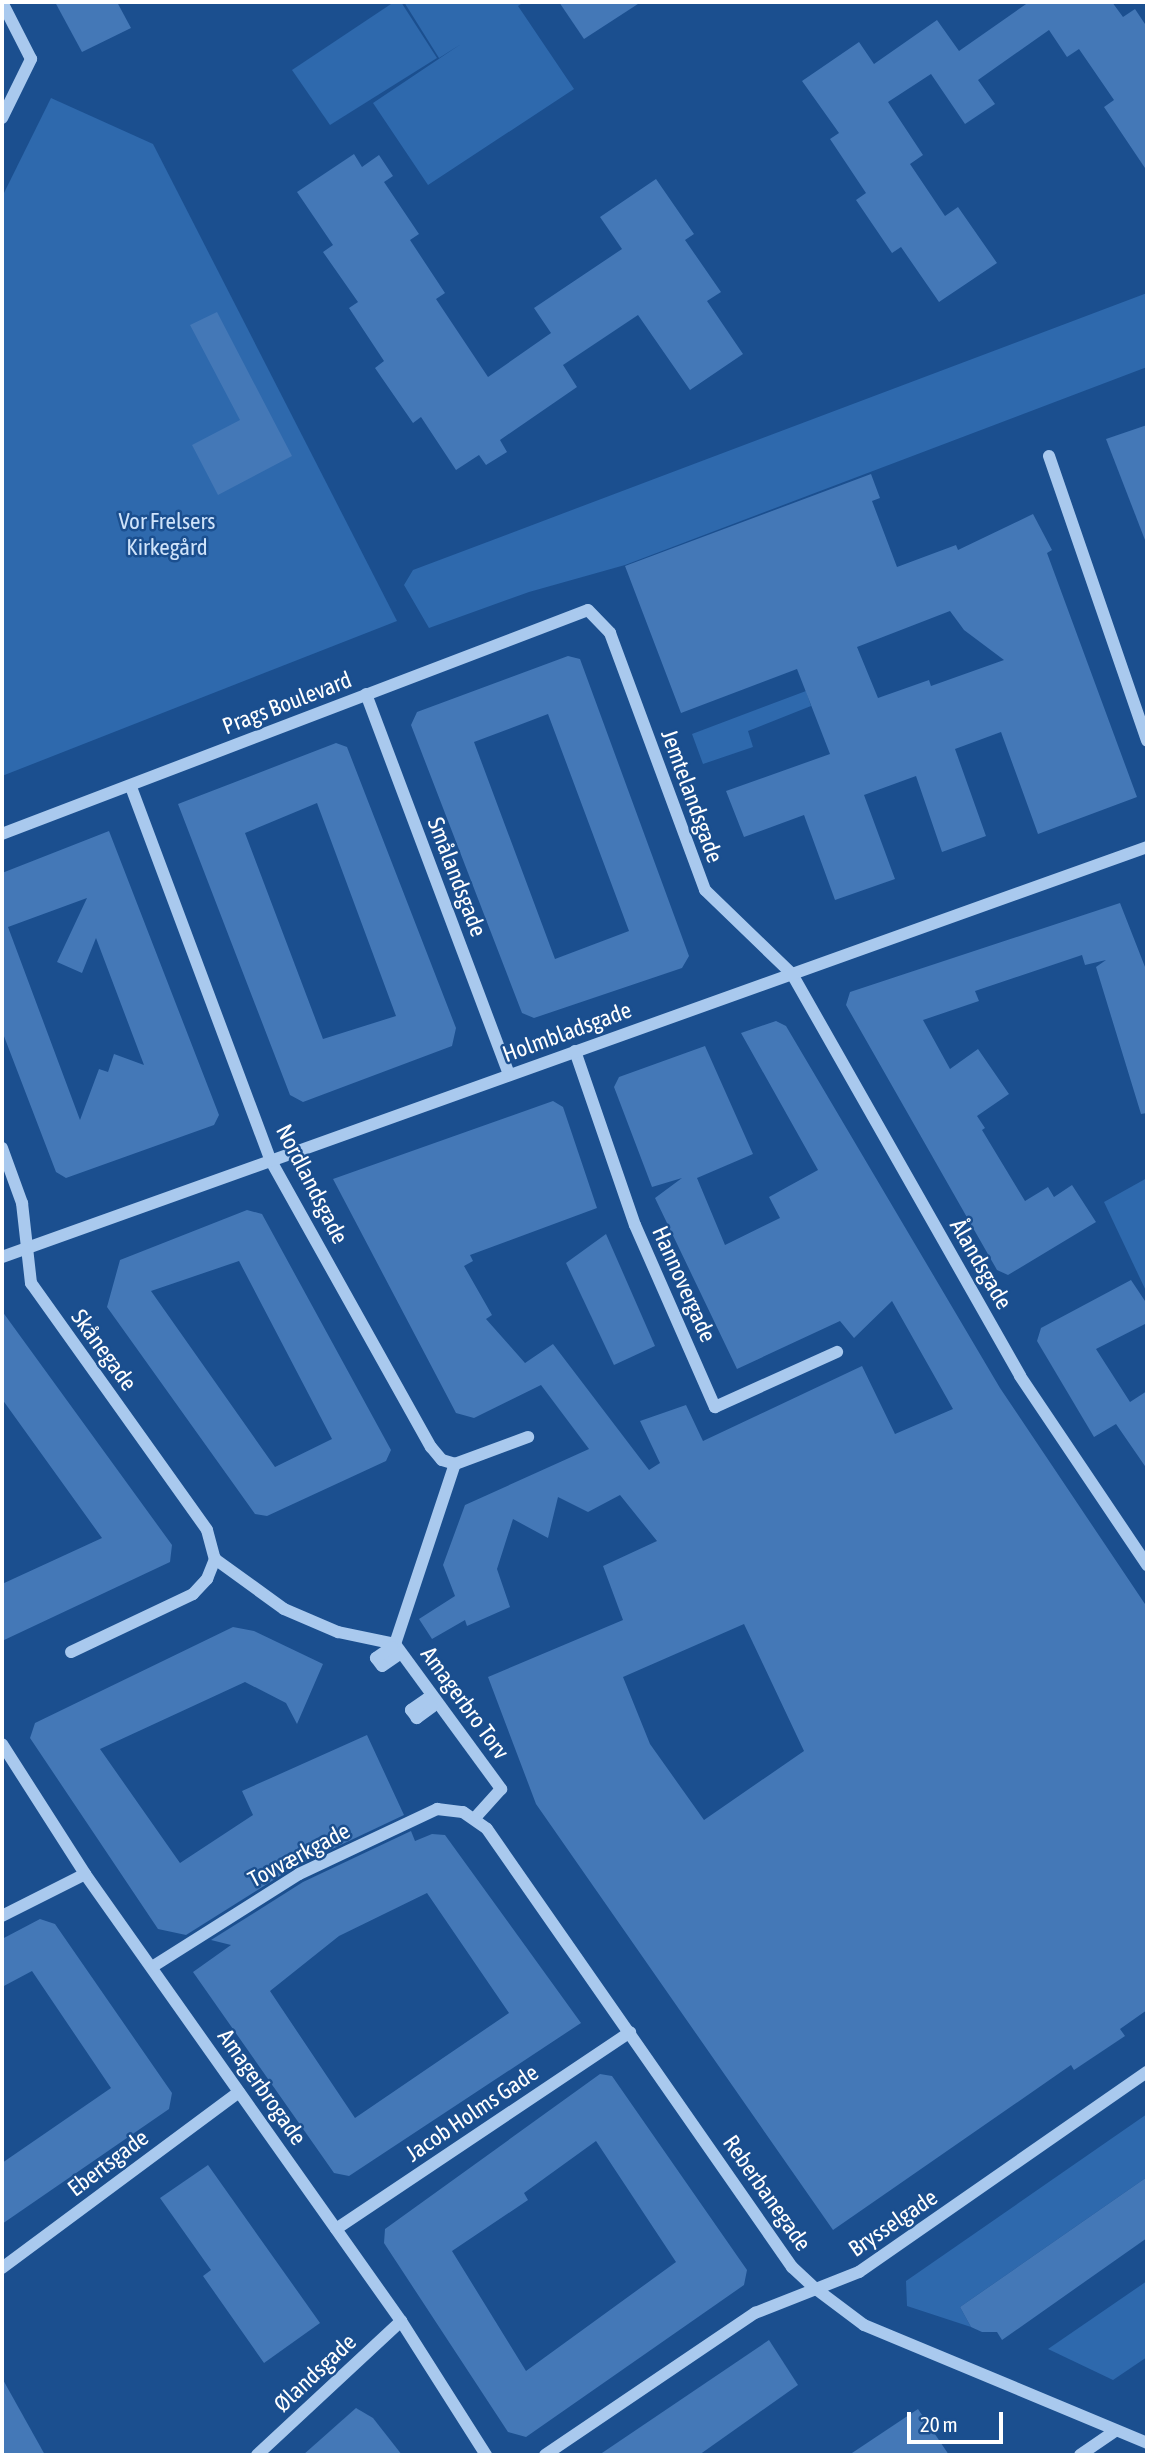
<!DOCTYPE html>
<html>
<head>
<meta charset="utf-8">
<style>
  body { margin:0 }
  #map { position:relative; width:1149px; height:2457px; overflow:hidden; background:#1b4f8f; font-family:"Asap Condensed",sans-serif }
  div>[style] { position:absolute }
  [style*='--x'] { left:calc(var(--x)*1px); top:calc(var(--y)*1px); width:calc(var(--w)*1px); rotate:calc(var(--a)*1deg) }
  .green>* { inset:0; background:#2e69ad }
  .building>* { inset:0; background:#4478b7 }
  .minor>* { height:12px; margin:-6px; padding:0 6px; transform-origin:6px; border-radius:6px; background:#a9c9ee }
  span { translate:-50% -50%; white-space:nowrap; text-align:center; line-height:1.15; -webkit-text-stroke:5px #1b4f8f; paint-order:stroke }
  .park-label { font-size:23px; color:#cfe3fa }
  .street-label { font-size:23px; color:#fff }
  .frame { position:absolute; inset:0; border:4px solid #fff; pointer-events:none }
  .scale { position:absolute; left:907px; top:2412px; width:96px; height:32px; box-sizing:border-box; border:4px solid #fff; border-top:0; padding-left:9px; font-size:21px; line-height:24px; white-space:nowrap; color:#fff; -webkit-text-stroke:5px #1b4f8f; paint-order:stroke }
</style>
</head>
<body>
<div id="map">
  <div class="green">
    <i style="clip-path:polygon(394px 2px,401px 2px,437px 58px,330px 125px,292px 70px)"></i>
    <i style="clip-path:polygon(404px 2px,524px 2px,518px 6px,574px 89px,428px 185px,373px 103px,461px 44px,439px 58px)"></i>
    <i style="clip-path:polygon(51px 98px,153px 144px,397px 621px,2px 776px,2px 197px)"></i>
    <i style="clip-path:polygon(1147px 293px,1147px 367px,625px 565px,529px 592px,429px 628px,404px 585px,413px 570px)"></i>
    <i style="clip-path:polygon(806px 691px,811px 706px,748px 731px,753px 747px,703px 764px,692px 734px)"></i>
    <i style="clip-path:polygon(1147px 1178px,1147px 1293px,1104px 1202px)"></i>
    <i style="clip-path:polygon(1147px 2114px,1147px 2177px,960px 2307px,971px 2327px,907px 2306px,906px 2281px)"></i>
    <i style="clip-path:polygon(1147px 2281px,1147px 2357px,1113px 2380px,1048px 2349px)"></i>
  </div>
  <div class="building">
    <i style="clip-path:polygon(55px 2px,117px 2px,131px 28px,82px 52px)"></i>
    <i style="clip-path:polygon(559px 2px,641px 2px,584px 39px)"></i>
    <i style="clip-path:polygon(1029px 2px,1112px 2px,1123px 17px,1135px 9px,1147px 27px,1147px 171px,1104px 107px,1114px 100px,1079px 49px,1067px 57px,1049px 30px,978px 80px,995px 104px,965px 124px,931px 74px,888px 102px,923px 155px,910px 164px,945px 216px,958px 207px,997px 263px,939px 302px,901px 247px,892px 253px,856px 200px,866px 193px,830px 139px,839px 133px,802px 81px,859px 42px,874px 64px,937px 20px,959px 51px)"></i>
    <i style="clip-path:polygon(354px 154px,362px 167px,379px 155px,393px 176px,384px 182px,419px 234px,410px 240px,445px 293px,436px 299px,488px 377px,551px 333px,534px 308px,622px 249px,600px 217px,656px 179px,694px 234px,685px 240px,721px 292px,707px 301px,743px 354px,690px 390px,638px 315px,563px 365px,577px 387px,500px 440px,507px 452px,486px 465px,479px 455px,456px 470px,421px 417px,413px 423px,375px 368px,384px 361px,349px 308px,358px 302px,323px 252px,333px 245px,297px 192px)"></i>
    <i style="clip-path:polygon(217px 312px,292px 456px,218px 495px,192px 445px,240px 420px,190px 325px)"></i>
    <i style="clip-path:polygon(1147px 425px,1147px 540px,1145px 540px,1106px 439px)"></i>
    <i style="clip-path:polygon(evenodd,871px 474px,880px 498px,872px 501px,897px 567px,956px 545px,958px 550px,1033px 514px,1052px 550px,1047px 553px,1137px 797px,1038px 834px,1001px 732px,955px 749px,986px 836px,942px 852px,916px 776px,864px 795px,895px 879px,835px 900px,804px 815px,744px 837px,726px 791px,830px 754px,797px 669px,681px 713px,625px 566px,871px 474px,950px 611px,964px 630px,1004px 660px,931px 686px,929px 680px,878px 698px,857px 647px,950px 611px)"></i>
    <i style="clip-path:polygon(evenodd,568px 656px,580px 659px,689px 956px,682px 968px,534px 1018px,522px 1013px,411px 725px,417px 712px,568px 656px,548px 714px,629px 931px,555px 959px,474px 742px,548px 714px)"></i>
    <i style="clip-path:polygon(evenodd,336px 743px,347px 747px,456px 1028px,452px 1046px,303px 1102px,290px 1095px,178px 804px,336px 743px,317px 803px,396px 1016px,323px 1039px,245px 833px,317px 803px)"></i>
    <i style="clip-path:polygon(evenodd,109px 831px,219px 1115px,214px 1125px,66px 1178px,56px 1172px,2px 1031px,2px 873px,109px 831px,87px 898px,57px 962px,82px 973px,96px 938px,144px 1065px,114px 1054px,108px 1072px,99px 1069px,80px 1120px,8px 927px,87px 898px)"></i>
    <i style="clip-path:polygon(1120px 903px,1147px 972px,1147px 1113px,1141px 1114px,1096px 967px,1106px 960px,1085px 965px,1082px 955px,975px 991px,979px 1001px,923px 1020px,950px 1069px,978px 1049px,1009px 1094px,977px 1116px,985px 1128px,982px 1130px,1025px 1201px,1048px 1187px,1054px 1197px,1072px 1185px,1096px 1222px,1008px 1275px,997px 1270px,846px 1005px,850px 992px)"></i>
    <i style="clip-path:polygon(evenodd,776px 1021px,786px 1026px,1000px 1388px,1147px 1607px,1147px 2010px,1120px 2029px,1125px 2036px,1074px 2070px,1071px 2065px,833px 2230px,536px 1804px,488px 1677px,623px 1620px,603px 1566px,657px 1541px,620px 1495px,588px 1512px,558px 1497px,548px 1538px,513px 1519px,497px 1569px,510px 1607px,467px 1626px,465px 1620px,432px 1639px,419px 1619px,455px 1596px,443px 1565px,465px 1505px,589px 1449px,541px 1385px,474px 1418px,456px 1413px,333px 1179px,553px 1101px,563px 1107px,597px 1208px,470px 1255px,473px 1261px,464px 1266px,492px 1315px,486px 1319px,525px 1363px,553px 1344px,649px 1470px,660px 1463px,640px 1421px,686px 1405px,703px 1441px,862px 1366px,895px 1434px,953px 1409px,892px 1301px,854px 1338px,840px 1321px,737px 1369px,655px 1198px,682px 1178px,652px 1187px,614px 1087px,619px 1077px,705px 1046px,753px 1154px,697px 1178px,725px 1245px,780px 1218px,769px 1197px,818px 1170px,741px 1033px,776px 1021px,744px 1624px,804px 1751px,704px 1820px,650px 1744px,623px 1677px,744px 1624px)"></i>
    <i style="clip-path:polygon(evenodd,247px 1210px,262px 1214px,391px 1450px,386px 1461px,267px 1516px,255px 1514px,107px 1307px,120px 1260px,247px 1210px,239px 1261px,332px 1439px,275px 1467px,151px 1291px,239px 1261px)"></i>
    <i style="clip-path:polygon(606px 1234px,655px 1346px,614px 1365px,566px 1263px)"></i>
    <i style="clip-path:polygon(1131px 1280px,1147px 1304px,1147px 1323px,1096px 1349px,1130px 1402px,1147px 1391px,1147px 1469px,1116px 1424px,1094px 1437px,1037px 1341px,1041px 1328px)"></i>
    <i style="clip-path:polygon(2px 1311px,172px 1545px,170px 1562px,2px 1641px,2px 1584px,102px 1538px,2px 1399px)"></i>
    <i style="clip-path:polygon(233px 1627px,254px 1631px,323px 1664px,297px 1724px,286px 1703px,245px 1682px,100px 1749px,180px 1863px,253px 1815px,242px 1791px,367px 1735px,404px 1815px,294px 1867px,186px 1935px,158px 1929px,30px 1738px,35px 1723px)"></i>
    <i style="clip-path:polygon(evenodd,411px 1831px,415px 1841px,432px 1834px,445px 1835px,581px 2023px,349px 2176px,334px 2173px,193px 1972px,231px 1945px,211px 1940px,303px 1882px,411px 1831px,427px 1893px,509px 2013px,355px 2118px,270px 1991px,339px 1936px,427px 1893px)"></i>
    <i style="clip-path:polygon(40px 1919px,55px 1924px,172px 2093px,169px 2109px,2px 2224px,2px 2163px,111px 2088px,32px 1971px,2px 1987px,2px 1939px)"></i>
    <i style="clip-path:polygon(evenodd,600px 2074px,612px 2076px,747px 2270px,744px 2285px,526px 2437px,508px 2432px,384px 2243px,385px 2229px,600px 2074px,596px 2141px,676px 2262px,526px 2371px,452px 2251px,528px 2200px,524px 2193px,596px 2141px)"></i>
    <i style="clip-path:polygon(208px 2165px,320px 2323px,264px 2363px,203px 2276px,211px 2270px,160px 2198px)"></i>
    <i style="clip-path:polygon(1147px 2177px,1147px 2238px,1002px 2340px,997px 2332px,982px 2332px,971px 2327px,960px 2307px)"></i>
    <i style="clip-path:polygon(769px 2340px,798px 2385px,699px 2455px,599px 2455px)"></i>
    <i style="clip-path:polygon(2px 2378px,45px 2455px,2px 2455px)"></i>
    <i style="clip-path:polygon(356px 2408px,373px 2418px,402px 2455px,303px 2455px)"></i>
    <i style="clip-path:polygon(918px 2409px,949px 2455px,849px 2455px)"></i>
  </div>
  <div class="minor">
    <i style="--x:2;--y:118;--w:66;--a:-63.8"></i>
    <i style="--x:31;--y:59;--w:64;--a:-117"></i>
    <i style="--x:1049;--y:456;--w:301;--a:71"></i>
    <i style="--x:366;--y:694;--w:407;--a:69.4"></i>
    <i style="--x:131;--y:787;--w:399;--a:69.5"></i>
    <i style="--x:271;--y:1161;--w:328;--a:60.8"></i>
    <i style="--x:431;--y:1447;--w:17;--a:50"></i>
    <i style="--x:442;--y:1460;--w:14;--a:17"></i>
    <i style="--x:455;--y:1464;--w:78;--a:-20.3"></i>
    <i style="--x:2;--y:834;--w:627;--a:-20.92"></i>
    <i style="--x:588;--y:610;--w:32;--a:46"></i>
    <i style="--x:610;--y:633;--w:274;--a:69.7"></i>
    <i style="--x:705;--y:890;--w:121;--a:44"></i>
    <i style="--x:792;--y:974;--w:462;--a:60.4"></i>
    <i style="--x:1020;--y:1376;--w:228;--a:56.1"></i>
    <i style="--x:575;--y:1051;--w:184;--a:71"></i>
    <i style="--x:635;--y:1225;--w:199;--a:66.3"></i>
    <i style="--x:715;--y:1407;--w:134;--a:-24.3"></i>
    <i style="--x:2;--y:1148;--w:59;--a:70"></i>
    <i style="--x:22;--y:1203;--w:81;--a:83.6"></i>
    <i style="--x:31;--y:1283;--w:303;--a:54.5"></i>
    <i style="--x:207;--y:1530;--w:30;--a:75"></i>
    <i style="--x:2;--y:1257;--w:1216;--a:-19.7"></i>
    <i style="--x:215;--y:1559;--w:85;--a:35.9"></i>
    <i style="--x:284;--y:1609;--w:59;--a:23.1"></i>
    <i style="--x:338;--y:1632;--w:58;--a:11.9"></i>
    <i style="--x:395;--y:1644;--w:180;--a:53.8"></i>
    <i style="--x:501;--y:1789;--w:39;--a:132"></i>
    <i style="--x:395;--y:1644;--w:190;--a:-71.6"></i>
    <i style="--x:392;--y:1647;--w:10;--a:53"></i>
    <i style="--x:398;--y:1655;--w:19;--a:145"></i>
    <i style="--x:382;--y:1666;--w:10;--a:-127"></i>
    <i style="--x:376;--y:1658;--w:19;--a:-35"></i>
    <i style="--x:71;--y:1652;--w:135;--a:-25.4"></i>
    <i style="--x:193;--y:1594;--w:21;--a:-47"></i>
    <i style="--x:207;--y:1579;--w:22;--a:-68"></i>
    <i style="--x:427;--y:1699;--w:9;--a:58"></i>
    <i style="--x:432;--y:1707;--w:19;--a:144"></i>
    <i style="--x:417;--y:1718;--w:10;--a:-127"></i>
    <i style="--x:411;--y:1710;--w:19;--a:-35"></i>
    <i style="--x:2;--y:1744;--w:154;--a:57.4"></i>
    <i style="--x:85;--y:1874;--w:547;--a:54.74"></i>
    <i style="--x:401;--y:2321;--w:159;--a:57.6"></i>
    <i style="--x:2;--y:1916;--w:93;--a:-26.8"></i>
    <i style="--x:152;--y:1967;--w:174;--a:-32.3"></i>
    <i style="--x:299;--y:1874;--w:153;--a:-25.2"></i>
    <i style="--x:437;--y:1809;--w:26;--a:7"></i>
    <i style="--x:463;--y:1812;--w:29;--a:35"></i>
    <i style="--x:487;--y:1829;--w:534;--a:55.15"></i>
    <i style="--x:792;--y:2267;--w:33;--a:43"></i>
    <i style="--x:816;--y:2289;--w:60;--a:36.9"></i>
    <i style="--x:864;--y:2325;--w:307;--a:22.6"></i>
    <i style="--x:336;--y:2229;--w:354;--a:-33.8"></i>
    <i style="--x:2;--y:2268;--w:295;--a:-36.6"></i>
    <i style="--x:257;--y:2455;--w:197;--a:-42.9"></i>
    <i style="--x:545;--y:2455;--w:254;--a:-34.1"></i>
    <i style="--x:755;--y:2313;--w:112;--a:-21.5"></i>
    <i style="--x:859;--y:2272;--w:351;--a:-34.8"></i>
    <i style="--x:1080;--y:2455;--w:42;--a:-34.4"></i>
  </div>
  <div class="park-label">
    <span style="left:167px;top:534px">Vor Frelsers<br>Kirkegård</span>
  </div>
  <div class="street-label">
    <span style="left:287px;top:703px;rotate:-21deg">Prags Boulevard</span>
    <span style="left:692px;top:796px;rotate:70deg">Jemtelandsgade</span>
    <span style="left:457px;top:877px;rotate:69deg">Smålandsgade</span>
    <span style="left:567px;top:1032px;rotate:-20deg">Holmbladsgade</span>
    <span style="left:312px;top:1184px;rotate:63deg">Nordlandsgade</span>
    <span style="left:981px;top:1264px;rotate:60deg">Ålandsgade</span>
    <span style="left:684px;top:1284px;rotate:66deg">Hannovergade</span>
    <span style="left:104px;top:1350px;rotate:54deg">Skånegade</span>
    <span style="left:465px;top:1703px;rotate:54deg">Amagerbro Torv</span>
    <span style="left:299px;top:1855px;rotate:-28deg">Tovværkgade</span>
    <span style="left:262px;top:2087px;rotate:55deg">Amagerbrogade</span>
    <span style="left:472px;top:2113px;rotate:-34deg">Jacob Holms Gade</span>
    <span style="left:108px;top:2163px;rotate:-37deg">Ebertsgade</span>
    <span style="left:767px;top:2193px;rotate:55deg">Reberbanegade</span>
    <span style="left:893px;top:2223px;rotate:-34deg">Brysselgade</span>
    <span style="left:315px;top:2373px;rotate:-43deg">Ølandsgade</span>
  </div>
  <div class="frame"></div>
  <div class="scale">20 m</div>
</div>
</body>
</html>
